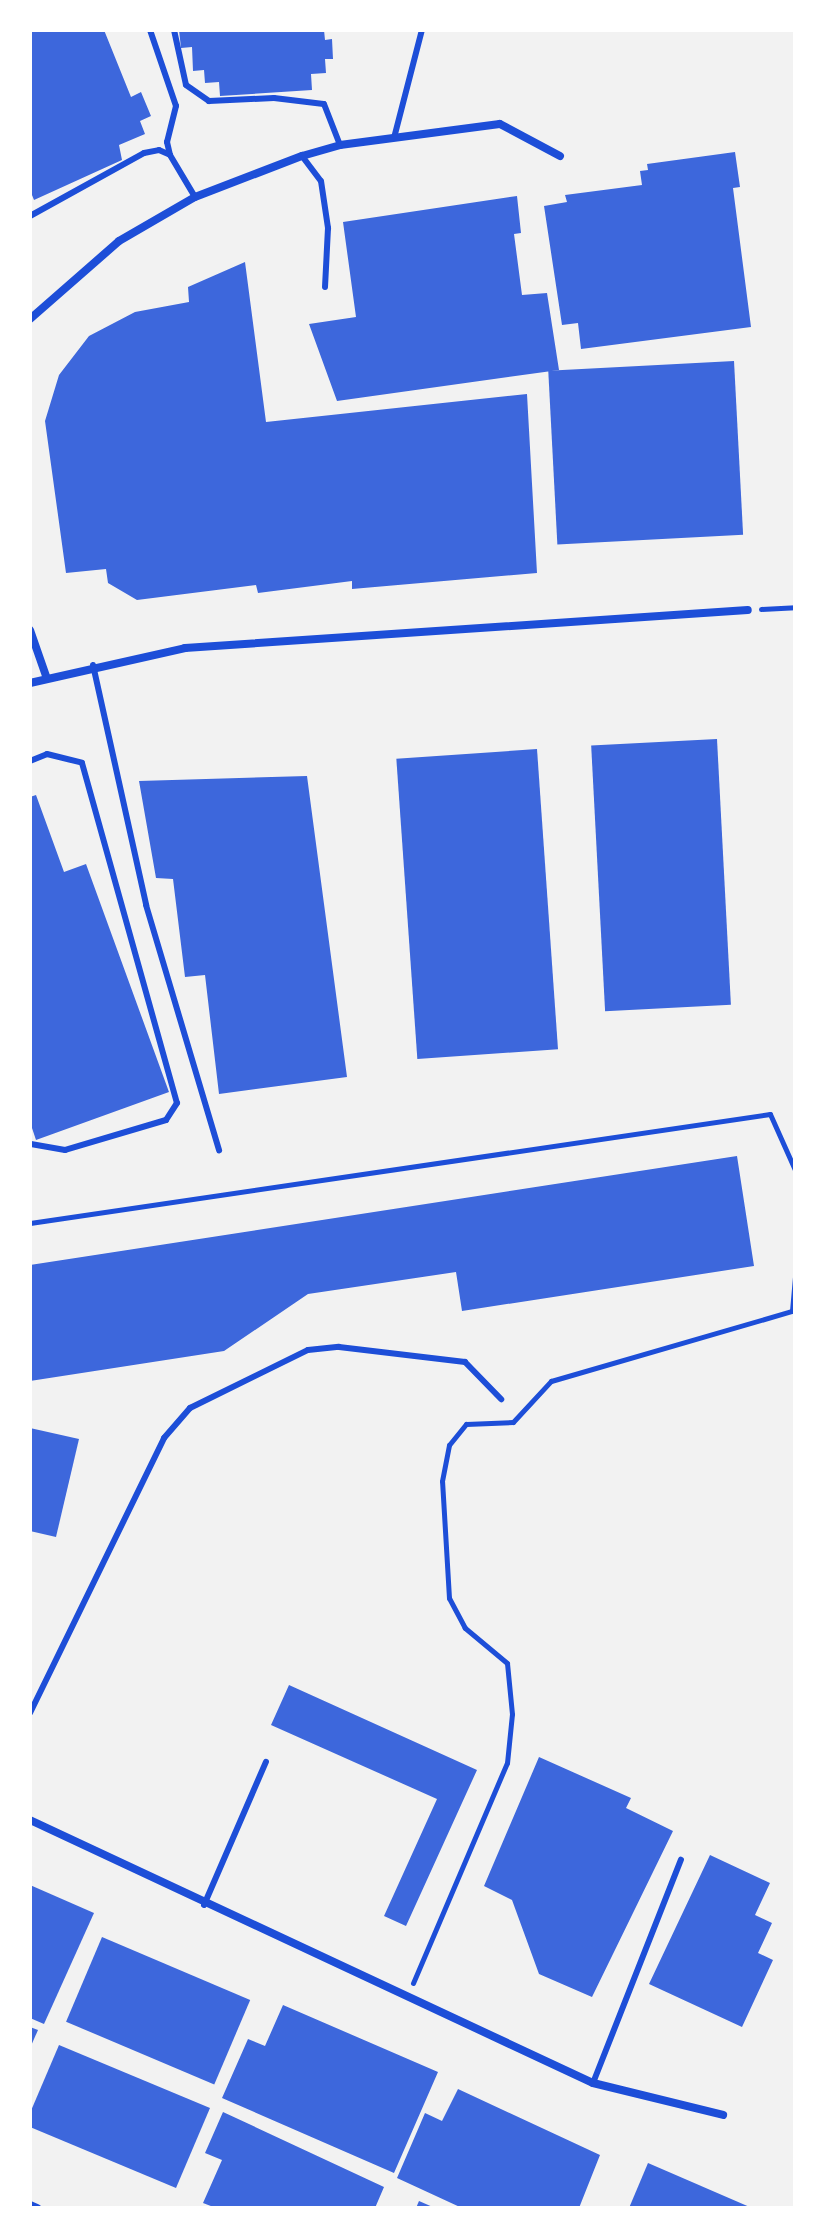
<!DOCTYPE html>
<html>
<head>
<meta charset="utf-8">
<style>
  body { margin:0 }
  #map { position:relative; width:825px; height:2238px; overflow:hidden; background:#f2f2f2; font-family:"Source Sans 3",sans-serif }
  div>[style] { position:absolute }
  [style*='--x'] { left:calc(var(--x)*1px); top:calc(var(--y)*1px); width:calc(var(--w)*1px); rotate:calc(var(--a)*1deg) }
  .building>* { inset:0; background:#3d67dc; transform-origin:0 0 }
  .path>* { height:5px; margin:-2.5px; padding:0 2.5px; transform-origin:2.5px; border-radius:2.5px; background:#1d4ed8 }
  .service>* { height:6px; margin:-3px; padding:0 3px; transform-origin:3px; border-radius:3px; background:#1d4ed8 }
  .minor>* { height:8px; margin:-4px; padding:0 4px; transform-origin:4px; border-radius:4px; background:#1d4ed8 }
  span { translate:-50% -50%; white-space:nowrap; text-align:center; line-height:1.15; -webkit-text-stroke:6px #fff; paint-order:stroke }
  .frame { position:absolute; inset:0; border:32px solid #fff; pointer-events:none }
</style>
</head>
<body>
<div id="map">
  <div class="building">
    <i style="clip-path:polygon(30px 30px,104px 30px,131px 97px,141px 92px,151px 116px,140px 121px,145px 134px,119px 145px,122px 160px,34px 200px,30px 190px)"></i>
    <i style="clip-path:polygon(179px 30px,324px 30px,325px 40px,332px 39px,333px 59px,325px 59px,326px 73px,311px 74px,312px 90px,220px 96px,219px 82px,205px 83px,204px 70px,193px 71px,192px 47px,181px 48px)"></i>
    <i style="clip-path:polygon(735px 152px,740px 187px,733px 188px,751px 327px,581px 349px,578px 323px,562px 325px,544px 206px,567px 202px,565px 195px,642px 185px,640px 171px,648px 170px,647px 164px)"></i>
    <i style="clip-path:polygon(517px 196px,521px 233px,514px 234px,522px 295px,547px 293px,559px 370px,337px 401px,309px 324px,356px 317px,343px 222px)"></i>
    <i style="clip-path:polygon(245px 262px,266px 422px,527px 394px,537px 573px,352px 589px,352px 581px,258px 593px,256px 585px,137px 600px,108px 583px,106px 569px,66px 573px,45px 421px,59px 375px,89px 336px,135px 312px,189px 302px,188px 287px)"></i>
    <i style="left:734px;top:361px;width:174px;height:186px;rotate:87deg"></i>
    <i style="left:717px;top:739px;width:266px;height:126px;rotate:87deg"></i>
    <i style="left:537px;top:749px;width:301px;height:141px;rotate:86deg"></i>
    <i style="clip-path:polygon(307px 776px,347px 1077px,219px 1094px,205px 975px,185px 977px,173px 879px,156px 878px,139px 781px)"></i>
    <i style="clip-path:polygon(36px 795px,64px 872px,86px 864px,169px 1092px,36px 1140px,30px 1122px,30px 797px)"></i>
    <i style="clip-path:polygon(737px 1156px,754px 1266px,462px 1311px,456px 1272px,308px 1294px,224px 1351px,30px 1381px,30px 1265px)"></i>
    <i style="clip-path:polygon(30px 1428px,79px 1439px,56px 1537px,30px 1531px)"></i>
    <i style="clip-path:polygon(289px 1685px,477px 1770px,406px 1926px,384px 1916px,437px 1799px,271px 1725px)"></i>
    <i style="clip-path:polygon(539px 1757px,631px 1798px,626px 1808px,673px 1831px,592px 1997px,539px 1974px,512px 1900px,484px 1886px)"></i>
    <i style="clip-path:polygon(710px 1855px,770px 1883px,755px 1915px,772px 1923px,758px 1953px,773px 1960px,742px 2027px,649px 1984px)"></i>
    <i style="clip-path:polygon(30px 1885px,94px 1913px,44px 2024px,30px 2018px)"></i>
    <i style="left:102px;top:1937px;width:161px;height:92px;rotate:23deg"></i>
    <i style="clip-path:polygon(283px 2005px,438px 2072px,394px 2173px,222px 2098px,248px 2039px,265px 2046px)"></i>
    <i style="clip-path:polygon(30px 2027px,38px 2030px,30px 2048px)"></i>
    <i style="clip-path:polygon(59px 2045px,210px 2108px,176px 2188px,30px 2127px,30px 2113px)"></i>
    <i style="clip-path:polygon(458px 2089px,600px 2155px,579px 2208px,462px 2208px,397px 2178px,425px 2113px,442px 2121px)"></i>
    <i style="clip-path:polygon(223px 2112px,384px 2187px,375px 2208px,216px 2208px,203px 2203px,222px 2160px,205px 2153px)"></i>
    <i style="clip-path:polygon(648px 2163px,752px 2208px,629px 2208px)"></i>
    <i style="clip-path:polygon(419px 2201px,435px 2208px,416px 2208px)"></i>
  </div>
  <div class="path">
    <i style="--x:761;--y:609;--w:34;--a:-3"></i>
    <i style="--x:30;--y:1223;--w:748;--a:-8.38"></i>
    <i style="--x:770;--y:1114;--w:61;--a:65.9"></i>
    <i style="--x:413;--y:1983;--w:239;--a:-66.9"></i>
    <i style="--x:507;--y:1763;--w:49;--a:-84.2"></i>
    <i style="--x:512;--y:1714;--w:51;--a:-95.6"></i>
    <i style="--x:507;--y:1663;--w:55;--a:-140.2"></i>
    <i style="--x:465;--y:1628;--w:34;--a:-118"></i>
    <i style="--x:449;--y:1598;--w:117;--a:-93.4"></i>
    <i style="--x:442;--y:1481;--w:37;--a:-79"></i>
    <i style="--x:449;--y:1445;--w:27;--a:-51"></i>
    <i style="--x:466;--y:1424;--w:47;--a:-2.4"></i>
    <i style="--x:513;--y:1422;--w:56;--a:-47.2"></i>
    <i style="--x:551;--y:1381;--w:251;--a:-16.2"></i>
    <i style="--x:792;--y:1311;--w:35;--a:-85"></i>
  </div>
  <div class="service">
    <i style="--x:150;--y:30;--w:80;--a:71.1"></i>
    <i style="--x:176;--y:106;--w:37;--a:104"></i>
    <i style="--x:167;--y:142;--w:13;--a:77"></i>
    <i style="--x:174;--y:30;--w:56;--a:77.7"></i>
    <i style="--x:186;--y:85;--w:28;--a:35"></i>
    <i style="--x:209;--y:101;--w:65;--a:-2.6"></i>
    <i style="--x:274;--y:98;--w:50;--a:6.8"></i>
    <i style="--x:324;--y:104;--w:44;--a:68.7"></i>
    <i style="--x:394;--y:138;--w:112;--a:-75.5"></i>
    <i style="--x:302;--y:156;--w:31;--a:53"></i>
    <i style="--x:321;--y:181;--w:48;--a:81.5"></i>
    <i style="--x:328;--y:228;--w:59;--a:92.9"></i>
    <i style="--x:30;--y:216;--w:130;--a:-28.9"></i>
    <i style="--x:144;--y:153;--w:15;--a:-11"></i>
    <i style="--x:159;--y:150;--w:12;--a:24"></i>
    <i style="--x:170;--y:155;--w:49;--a:59.2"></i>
    <i style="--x:93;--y:665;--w:246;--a:77.5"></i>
    <i style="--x:146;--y:905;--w:256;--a:73.4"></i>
    <i style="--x:30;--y:761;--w:18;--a:-22"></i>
    <i style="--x:47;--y:754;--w:36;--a:14"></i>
    <i style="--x:82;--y:763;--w:353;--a:74.4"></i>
    <i style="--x:177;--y:1103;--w:20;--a:123"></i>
    <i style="--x:166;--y:1120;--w:105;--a:163.5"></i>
    <i style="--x:65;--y:1150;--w:36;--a:-170"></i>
    <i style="--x:30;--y:1713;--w:306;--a:-64"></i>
    <i style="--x:164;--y:1438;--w:40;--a:-49"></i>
    <i style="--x:190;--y:1408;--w:131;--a:-26.2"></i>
    <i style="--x:308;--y:1350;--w:31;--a:-6"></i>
    <i style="--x:339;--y:1347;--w:127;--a:6.8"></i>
    <i style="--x:465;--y:1362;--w:52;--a:45.8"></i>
    <i style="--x:204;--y:1905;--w:156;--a:-66.6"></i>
    <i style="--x:593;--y:2083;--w:240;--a:-68.5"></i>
  </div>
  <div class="minor">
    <i style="--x:30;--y:319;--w:118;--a:-41.2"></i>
    <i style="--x:119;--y:241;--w:88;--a:-30.1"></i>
    <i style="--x:195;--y:197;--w:115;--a:-21"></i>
    <i style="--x:302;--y:156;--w:40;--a:-16"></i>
    <i style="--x:340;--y:145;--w:161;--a:-7.5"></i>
    <i style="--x:500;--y:124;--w:68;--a:28.1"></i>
    <i style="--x:30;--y:630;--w:49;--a:70.8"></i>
    <i style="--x:30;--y:683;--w:159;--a:-12.7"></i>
    <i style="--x:185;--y:648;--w:564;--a:-3.86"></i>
    <i style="--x:30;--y:1820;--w:621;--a:25.04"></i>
    <i style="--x:593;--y:2083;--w:134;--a:13.8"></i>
    <i style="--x:30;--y:2205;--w:8;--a:23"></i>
  </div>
  <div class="frame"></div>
</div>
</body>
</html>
